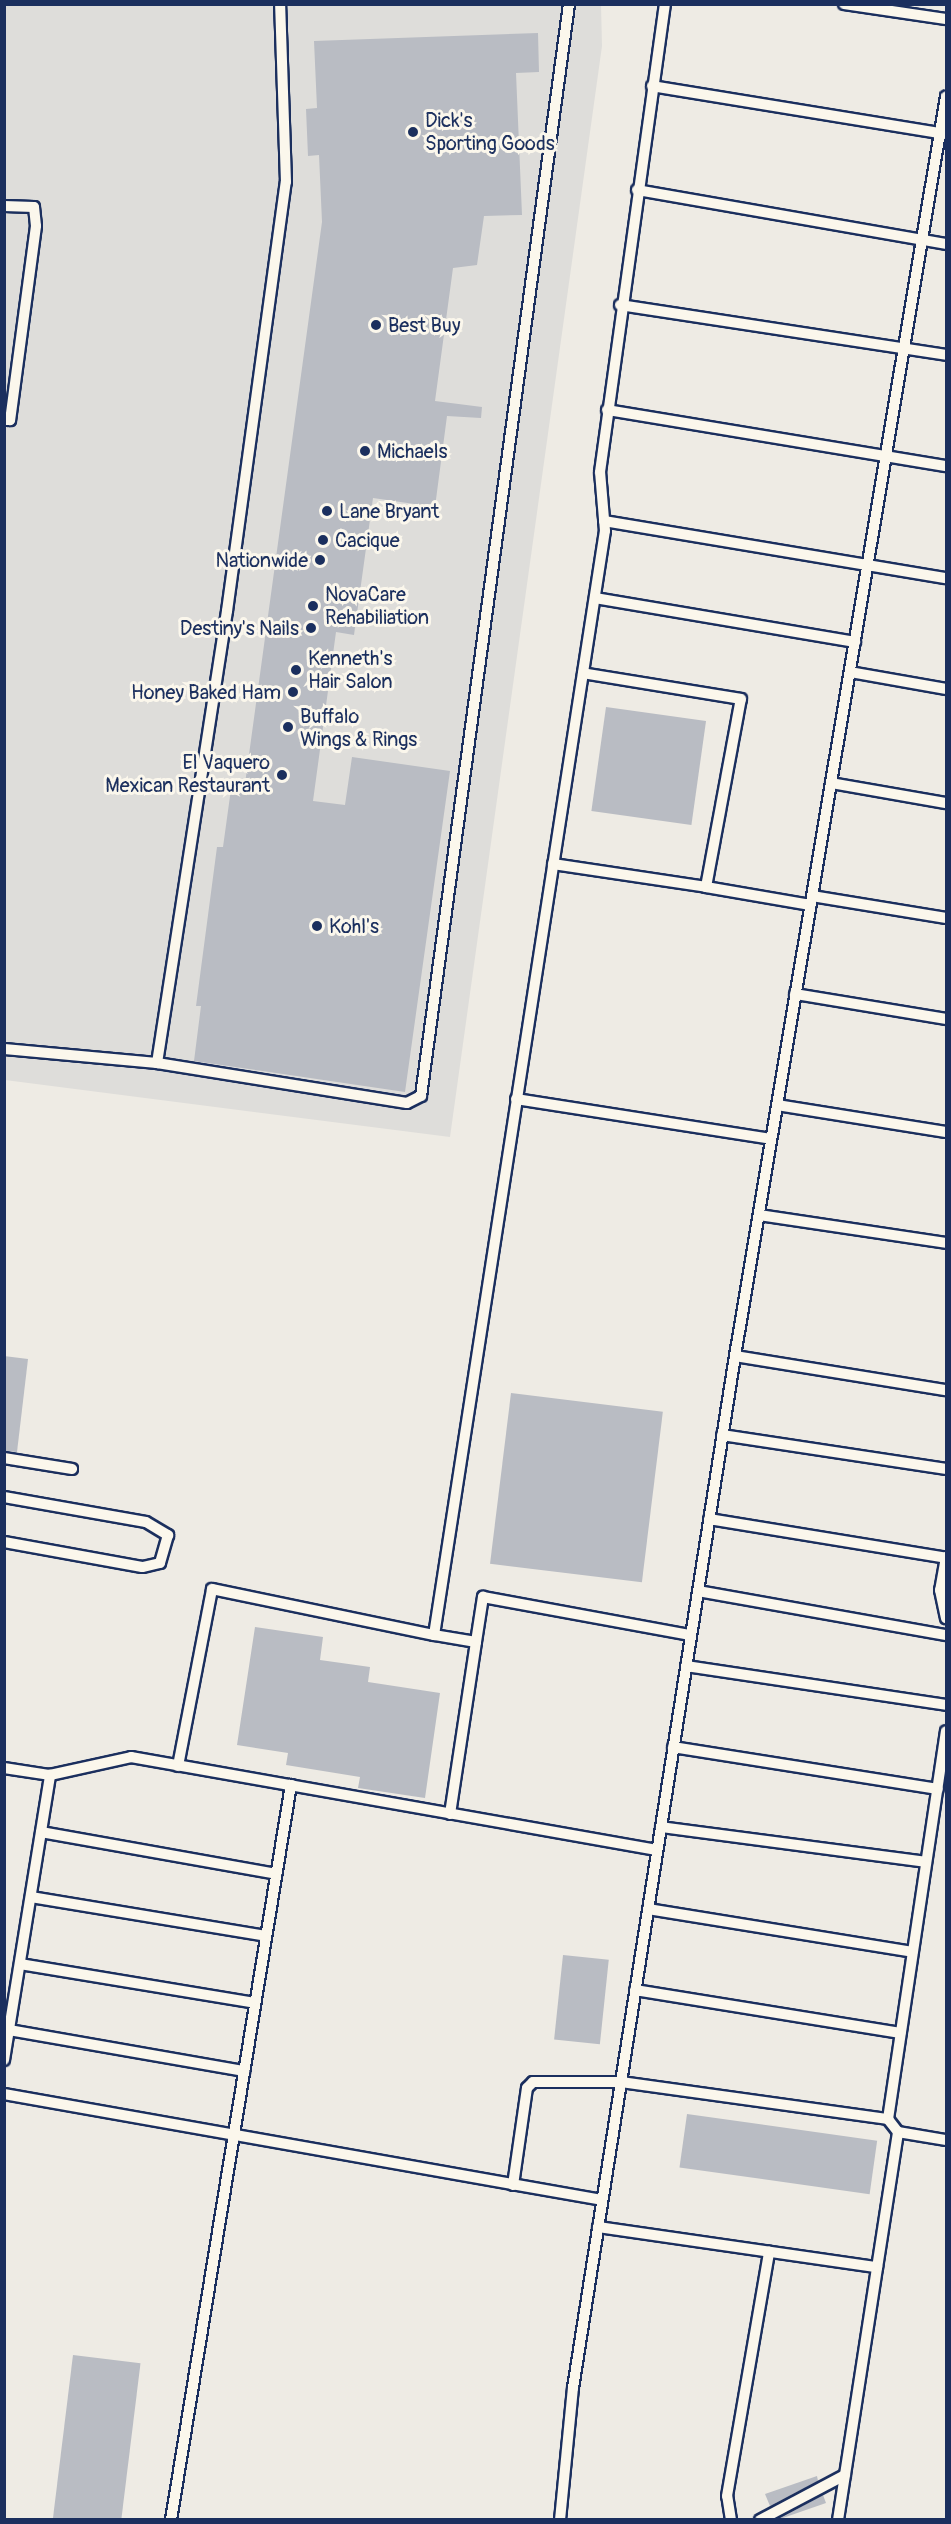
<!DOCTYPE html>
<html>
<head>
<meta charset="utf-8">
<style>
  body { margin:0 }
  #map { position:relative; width:951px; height:2524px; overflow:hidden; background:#eeebe4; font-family:Pangolin,sans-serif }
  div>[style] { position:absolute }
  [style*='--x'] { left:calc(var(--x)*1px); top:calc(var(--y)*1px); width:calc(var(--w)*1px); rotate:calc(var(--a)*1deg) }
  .built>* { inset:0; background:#deddda }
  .building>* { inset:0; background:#b9bcc3; transform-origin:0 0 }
  .roads { filter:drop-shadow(2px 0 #1b2f5e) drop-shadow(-2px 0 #1b2f5e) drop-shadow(0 2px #1b2f5e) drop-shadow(0 -2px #1b2f5e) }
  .lane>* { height:10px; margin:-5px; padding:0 5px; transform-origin:5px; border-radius:5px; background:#fbf7ec }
  .dots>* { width:16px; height:16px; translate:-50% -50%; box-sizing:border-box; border:3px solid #fbf7ec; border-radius:50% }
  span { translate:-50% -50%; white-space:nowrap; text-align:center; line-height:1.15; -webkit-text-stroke:6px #fbf7ec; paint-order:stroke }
  .poi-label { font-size:20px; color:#1b2f5e }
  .left { translate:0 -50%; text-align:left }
  .right { translate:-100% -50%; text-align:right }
  .frame { position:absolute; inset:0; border:6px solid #1b2f5e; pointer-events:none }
</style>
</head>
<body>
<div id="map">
  <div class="built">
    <i style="clip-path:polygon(5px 5px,601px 5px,602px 46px,450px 1137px,5px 1080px)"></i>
  </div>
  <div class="building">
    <i style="clip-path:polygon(538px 33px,539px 72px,516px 73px,522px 215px,484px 216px,477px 265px,453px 268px,435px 401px,482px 407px,481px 418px,447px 416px,435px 507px,373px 498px,354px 635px,336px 632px,313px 801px,345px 805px,352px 757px,450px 771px,405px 1092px,194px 1061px,201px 1006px,196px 1006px,217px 847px,223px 847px,231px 789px,244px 791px,322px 222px,319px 155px,308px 156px,306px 109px,317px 108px,314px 41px)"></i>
    <i style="left:606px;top:707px;width:101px;height:105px;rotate:8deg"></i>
    <i style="clip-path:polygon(4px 1356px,28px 1359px,17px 1452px,4px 1451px)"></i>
    <i style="left:511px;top:1393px;width:153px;height:172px;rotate:7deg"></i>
    <i style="clip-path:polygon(255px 1627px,323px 1637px,320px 1660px,370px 1667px,368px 1682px,440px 1693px,425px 1798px,358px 1788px,360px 1777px,286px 1765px,288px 1753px,237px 1745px)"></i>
    <i style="left:563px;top:1955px;width:46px;height:85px;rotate:6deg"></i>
    <i style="left:687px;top:2114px;width:192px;height:54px;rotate:8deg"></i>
    <i style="left:73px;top:2355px;width:68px;height:166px;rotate:7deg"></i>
    <i style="clip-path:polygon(817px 2476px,818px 2481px,770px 2506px,765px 2494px)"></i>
    <i style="clip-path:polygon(823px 2495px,826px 2503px,777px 2520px)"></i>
  </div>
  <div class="roads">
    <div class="lane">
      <i style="--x:844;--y:4;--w:103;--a:8.4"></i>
      <i style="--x:652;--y:86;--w:297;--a:9.3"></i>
      <i style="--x:637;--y:190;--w:314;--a:9.9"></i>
      <i style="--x:4;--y:206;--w:30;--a:2"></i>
      <i style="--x:34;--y:207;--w:19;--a:84"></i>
      <i style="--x:36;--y:226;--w:196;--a:97.6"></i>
      <i style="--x:10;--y:420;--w:6;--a:180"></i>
      <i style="--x:620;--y:305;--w:330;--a:8.7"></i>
      <i style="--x:607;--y:410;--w:344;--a:9.4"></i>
      <i style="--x:604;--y:521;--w:347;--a:9.5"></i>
      <i style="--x:595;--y:598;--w:264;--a:9.6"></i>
      <i style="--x:850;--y:672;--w:97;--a:10"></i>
      <i style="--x:831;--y:783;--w:117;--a:9.9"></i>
      <i style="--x:553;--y:864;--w:155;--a:8.5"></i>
      <i style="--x:706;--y:887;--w:191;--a:-79.5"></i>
      <i style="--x:741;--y:699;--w:160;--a:-170.7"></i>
      <i style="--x:706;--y:887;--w:106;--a:9.8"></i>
      <i style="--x:812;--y:896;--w:136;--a:9.3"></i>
      <i style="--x:795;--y:994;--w:153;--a:9.4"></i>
      <i style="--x:4;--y:1049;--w:154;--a:5.2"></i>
      <i style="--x:157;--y:1063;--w:457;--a:-81.2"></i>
      <i style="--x:227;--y:611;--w:433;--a:-82.2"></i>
      <i style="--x:286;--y:182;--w:178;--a:-91.9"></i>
      <i style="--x:157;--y:1063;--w:253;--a:9.1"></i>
      <i style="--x:407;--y:1103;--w:16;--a:-27"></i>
      <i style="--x:421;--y:1096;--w:1102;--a:-82.28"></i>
      <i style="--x:516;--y:1099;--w:258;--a:8.9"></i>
      <i style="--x:777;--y:1105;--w:171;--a:9.1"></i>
      <i style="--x:759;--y:1215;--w:189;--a:8.5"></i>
      <i style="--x:735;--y:1356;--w:214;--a:9.2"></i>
      <i style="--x:722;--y:1435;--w:227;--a:8.6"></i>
      <i style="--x:4;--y:1458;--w:69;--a:9.2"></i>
      <i style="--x:4;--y:1497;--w:144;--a:10"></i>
      <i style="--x:146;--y:1522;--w:26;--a:31"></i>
      <i style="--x:168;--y:1535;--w:29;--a:106"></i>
      <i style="--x:160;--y:1563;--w:18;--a:167"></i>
      <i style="--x:142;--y:1567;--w:140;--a:-169.7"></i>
      <i style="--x:709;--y:1519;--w:240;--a:9.3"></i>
      <i style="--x:946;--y:1557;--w:34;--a:100"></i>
      <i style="--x:940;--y:1590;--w:29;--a:78"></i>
      <i style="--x:698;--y:1591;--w:252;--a:10.1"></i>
      <i style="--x:476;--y:1642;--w:46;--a:-81.2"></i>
      <i style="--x:483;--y:1597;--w:211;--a:10.4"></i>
      <i style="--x:686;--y:1666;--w:263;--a:8.5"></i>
      <i style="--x:673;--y:1747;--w:268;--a:9"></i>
      <i style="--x:178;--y:1766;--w:180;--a:-79.1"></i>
      <i style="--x:212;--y:1589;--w:227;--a:11.7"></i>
      <i style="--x:4;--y:1768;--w:47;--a:8.7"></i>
      <i style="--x:50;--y:1775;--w:83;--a:-12.5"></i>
      <i style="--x:131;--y:1757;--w:534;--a:10.03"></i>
      <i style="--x:450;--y:1814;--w:174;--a:-81.4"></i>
      <i style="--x:476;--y:1642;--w:43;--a:-170.5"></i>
      <i style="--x:434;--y:1635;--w:1117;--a:-81.2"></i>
      <i style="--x:605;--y:531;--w:59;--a:-94.8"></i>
      <i style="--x:600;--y:472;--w:472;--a:-82.1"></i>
      <i style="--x:661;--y:1827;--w:267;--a:7.5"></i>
      <i style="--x:41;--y:1832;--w:239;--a:10.1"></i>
      <i style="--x:31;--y:1897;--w:238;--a:9.4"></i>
      <i style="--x:648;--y:1909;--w:268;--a:9.2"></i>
      <i style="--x:20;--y:1964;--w:238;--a:9.4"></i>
      <i style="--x:635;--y:1990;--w:269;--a:9.2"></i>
      <i style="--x:9;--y:2030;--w:239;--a:9.9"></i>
      <i style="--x:4;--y:2060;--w:289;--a:-80.8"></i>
      <i style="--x:4;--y:2094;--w:607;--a:10.05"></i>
      <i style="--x:898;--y:2132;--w:49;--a:9.5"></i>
      <i style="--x:513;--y:2185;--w:98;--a:-81.8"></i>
      <i style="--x:527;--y:2088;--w:8;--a:-45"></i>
      <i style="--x:533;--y:2082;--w:88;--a:0"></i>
      <i style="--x:621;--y:2082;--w:270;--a:7.9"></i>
      <i style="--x:598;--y:2227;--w:282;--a:8.2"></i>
      <i style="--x:171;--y:2520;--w:745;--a:-80.73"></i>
      <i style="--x:560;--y:2520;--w:133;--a:-84.4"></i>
      <i style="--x:573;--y:2388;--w:1045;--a:-81.08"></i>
      <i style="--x:735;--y:1356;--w:1277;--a:-80.49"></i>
      <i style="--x:731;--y:2520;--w:24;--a:-99"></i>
      <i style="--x:727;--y:2496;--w:248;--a:-80.2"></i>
      <i style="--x:760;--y:2520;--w:96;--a:-27.9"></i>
      <i style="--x:838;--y:2520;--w:393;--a:-81.2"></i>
      <i style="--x:898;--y:2132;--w:16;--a:-128"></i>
      <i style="--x:888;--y:2119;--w:392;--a:-81.5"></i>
    </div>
  </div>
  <div class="dots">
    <i style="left:413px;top:132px;background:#1b2f5e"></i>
    <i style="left:376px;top:325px;background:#1b2f5e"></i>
    <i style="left:365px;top:451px;background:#1b2f5e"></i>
    <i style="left:327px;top:511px;background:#1b2f5e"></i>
    <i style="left:323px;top:540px;background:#1b2f5e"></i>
    <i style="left:320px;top:560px;background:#1b2f5e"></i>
    <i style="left:313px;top:606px;background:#1b2f5e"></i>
    <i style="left:311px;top:628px;background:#1b2f5e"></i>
    <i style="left:296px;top:670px;background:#1b2f5e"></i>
    <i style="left:293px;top:692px;background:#1b2f5e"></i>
    <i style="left:288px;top:727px;background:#1b2f5e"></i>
    <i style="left:282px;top:775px;background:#1b2f5e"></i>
    <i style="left:317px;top:926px;background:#1b2f5e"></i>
  </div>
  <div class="poi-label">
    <span class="left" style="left:425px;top:132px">Dick's<br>Sporting Goods</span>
    <span class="left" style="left:388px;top:325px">Best Buy</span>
    <span class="left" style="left:377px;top:451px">Michaels</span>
    <span class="left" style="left:339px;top:511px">Lane Bryant</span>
    <span class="left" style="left:335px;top:540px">Cacique</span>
    <span class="right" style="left:308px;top:560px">Nationwide</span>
    <span class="left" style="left:325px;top:606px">NovaCare<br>Rehabiliation</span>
    <span class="right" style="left:299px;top:628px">Destiny's Nails</span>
    <span class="left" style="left:308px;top:670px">Kenneth's<br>Hair Salon</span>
    <span class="right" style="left:281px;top:692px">Honey Baked Ham</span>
    <span class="left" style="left:300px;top:728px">Buffalo<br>Wings &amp; Rings</span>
    <span class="right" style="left:270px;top:774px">El Vaquero<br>Mexican Restaurant</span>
    <span class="left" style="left:329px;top:926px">Kohl's</span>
  </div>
  <div class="frame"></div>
</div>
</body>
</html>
